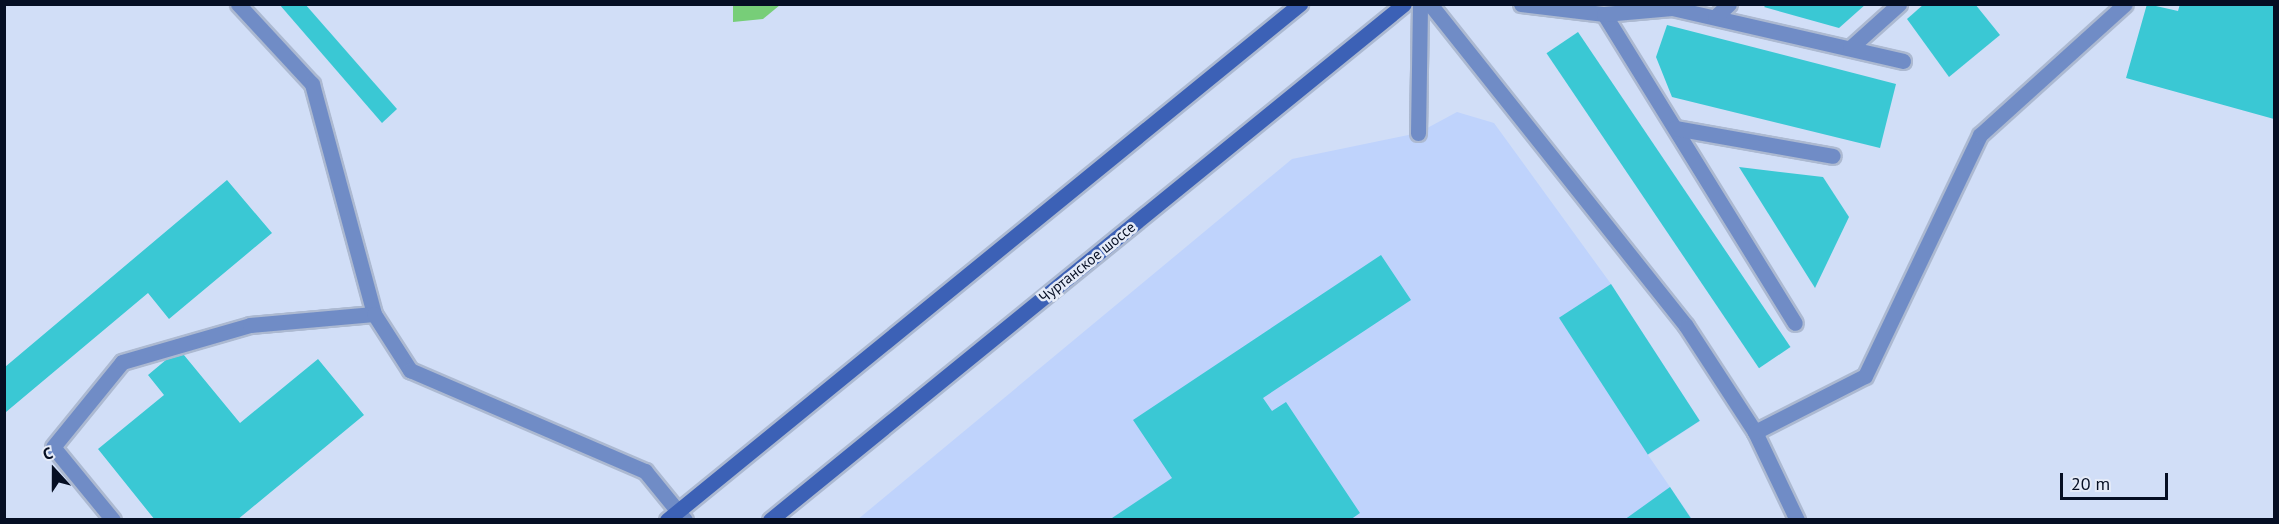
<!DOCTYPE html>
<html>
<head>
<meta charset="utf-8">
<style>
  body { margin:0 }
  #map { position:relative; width:2279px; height:524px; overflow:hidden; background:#d1def7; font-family:"PT Sans",sans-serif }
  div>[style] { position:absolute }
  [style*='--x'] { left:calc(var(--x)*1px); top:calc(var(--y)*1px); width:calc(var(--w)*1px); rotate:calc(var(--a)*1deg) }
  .built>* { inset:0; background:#bfd3fc }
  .water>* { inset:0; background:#77ce78 }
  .building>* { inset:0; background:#3ac8d4; transform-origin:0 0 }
  .roads { filter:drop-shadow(2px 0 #acb9d1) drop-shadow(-2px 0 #acb9d1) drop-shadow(0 2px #acb9d1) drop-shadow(0 -2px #acb9d1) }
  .lane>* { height:15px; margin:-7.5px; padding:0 7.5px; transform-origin:7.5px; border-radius:7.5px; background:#708cc6 }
  .secondary>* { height:15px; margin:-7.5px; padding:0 7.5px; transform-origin:7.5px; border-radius:7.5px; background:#3c61b6 }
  span { translate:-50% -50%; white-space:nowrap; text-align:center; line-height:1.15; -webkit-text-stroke:5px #e5ebf8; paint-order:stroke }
  .street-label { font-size:15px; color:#050e23 }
  .frame { position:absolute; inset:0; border:6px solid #050e23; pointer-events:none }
  .north { position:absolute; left:24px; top:440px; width:60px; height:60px; -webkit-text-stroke:4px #e5ebf8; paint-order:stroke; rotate:339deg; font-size:16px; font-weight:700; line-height:24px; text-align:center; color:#050e23 }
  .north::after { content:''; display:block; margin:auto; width:21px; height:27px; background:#050e23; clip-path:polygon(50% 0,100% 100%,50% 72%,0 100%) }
  .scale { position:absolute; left:2060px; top:473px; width:108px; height:27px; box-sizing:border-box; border:3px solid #050e23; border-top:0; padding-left:8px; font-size:18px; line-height:21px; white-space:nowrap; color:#050e23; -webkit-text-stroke:4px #e5ebf8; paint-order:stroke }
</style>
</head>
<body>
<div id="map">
  <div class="built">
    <i style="clip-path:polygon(1457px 112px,1494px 123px,1611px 284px,1700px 421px,1648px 455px,1692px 519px,857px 520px,1292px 159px,1418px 133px)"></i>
  </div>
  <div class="water">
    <i style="clip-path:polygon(733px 5px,733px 4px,780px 5px,763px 19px,733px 22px)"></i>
  </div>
  <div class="building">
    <i style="clip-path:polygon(279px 4px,305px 4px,397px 109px,382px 123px)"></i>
    <i style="clip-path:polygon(1767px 4px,1866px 4px,1839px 28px,1764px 7px)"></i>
    <i style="clip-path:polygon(1924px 4px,1975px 4px,2000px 35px,1949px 77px,1907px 19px)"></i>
    <i style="clip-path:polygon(2147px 4px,2178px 11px,2180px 4px,2274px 4px,2274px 119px,2126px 78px)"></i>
    <i style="clip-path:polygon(1667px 25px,1896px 84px,1880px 148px,1672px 97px,1656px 57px)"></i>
    <i style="left:1578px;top:32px;width:380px;height:38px;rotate:56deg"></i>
    <i style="clip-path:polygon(1739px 167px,1823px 177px,1849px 217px,1815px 288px)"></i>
    <i style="clip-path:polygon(227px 180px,272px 233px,169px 319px,148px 293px,6px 412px,5px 367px)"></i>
    <i style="clip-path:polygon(1381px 255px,1411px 300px,1263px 398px,1272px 411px,1286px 402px,1360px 513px,1350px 520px,1109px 520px,1172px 478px,1133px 420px)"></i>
    <i style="left:1611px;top:284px;width:163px;height:62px;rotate:57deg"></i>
    <i style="clip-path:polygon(179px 349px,240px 423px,318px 359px,364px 415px,237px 520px,155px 520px,98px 449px,164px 395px,148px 375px)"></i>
    <i style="clip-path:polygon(1670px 487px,1692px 520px,1624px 520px)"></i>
  </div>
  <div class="roads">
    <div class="lane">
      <i style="--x:238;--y:4;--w:109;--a:47.2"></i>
      <i style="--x:312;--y:84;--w:238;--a:74.9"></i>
      <i style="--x:1430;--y:4;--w:411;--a:51.5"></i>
      <i style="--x:1686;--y:326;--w:126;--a:56.9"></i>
      <i style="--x:1755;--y:432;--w:98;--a:64.5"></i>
      <i style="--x:1521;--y:4;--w:84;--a:6.9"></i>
      <i style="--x:1604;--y:14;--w:363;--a:58.3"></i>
      <i style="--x:1604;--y:14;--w:68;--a:-5"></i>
      <i style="--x:1672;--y:8;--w:237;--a:12.9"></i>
      <i style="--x:1715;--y:17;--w:19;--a:-43"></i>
      <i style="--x:1850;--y:48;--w:66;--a:-41.9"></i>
      <i style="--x:1675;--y:128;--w:160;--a:10"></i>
      <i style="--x:1418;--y:133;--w:129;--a:-89.1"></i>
      <i style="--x:1755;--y:432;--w:123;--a:-27"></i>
      <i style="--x:1865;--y:376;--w:267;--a:-64.5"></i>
      <i style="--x:1980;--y:135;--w:195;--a:-42.1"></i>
      <i style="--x:113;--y:520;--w:94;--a:-129.4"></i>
      <i style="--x:53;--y:447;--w:109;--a:-50.9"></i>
      <i style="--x:122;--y:362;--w:133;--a:-16.1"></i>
      <i style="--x:250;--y:325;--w:124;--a:-5.1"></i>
      <i style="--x:374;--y:314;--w:67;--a:57.3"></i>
      <i style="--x:410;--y:370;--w:256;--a:23.3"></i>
      <i style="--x:645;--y:471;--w:63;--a:50.8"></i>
    </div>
    <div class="secondary">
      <i style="--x:667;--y:520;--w:817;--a:-39.19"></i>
      <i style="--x:770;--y:520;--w:817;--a:-39.14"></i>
    </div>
  </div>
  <div class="street-label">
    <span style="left:1087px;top:262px;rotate:-39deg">Чуртанское шоссе</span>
  </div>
  <div class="frame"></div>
  <div class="north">С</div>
  <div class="scale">20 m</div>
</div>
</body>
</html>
